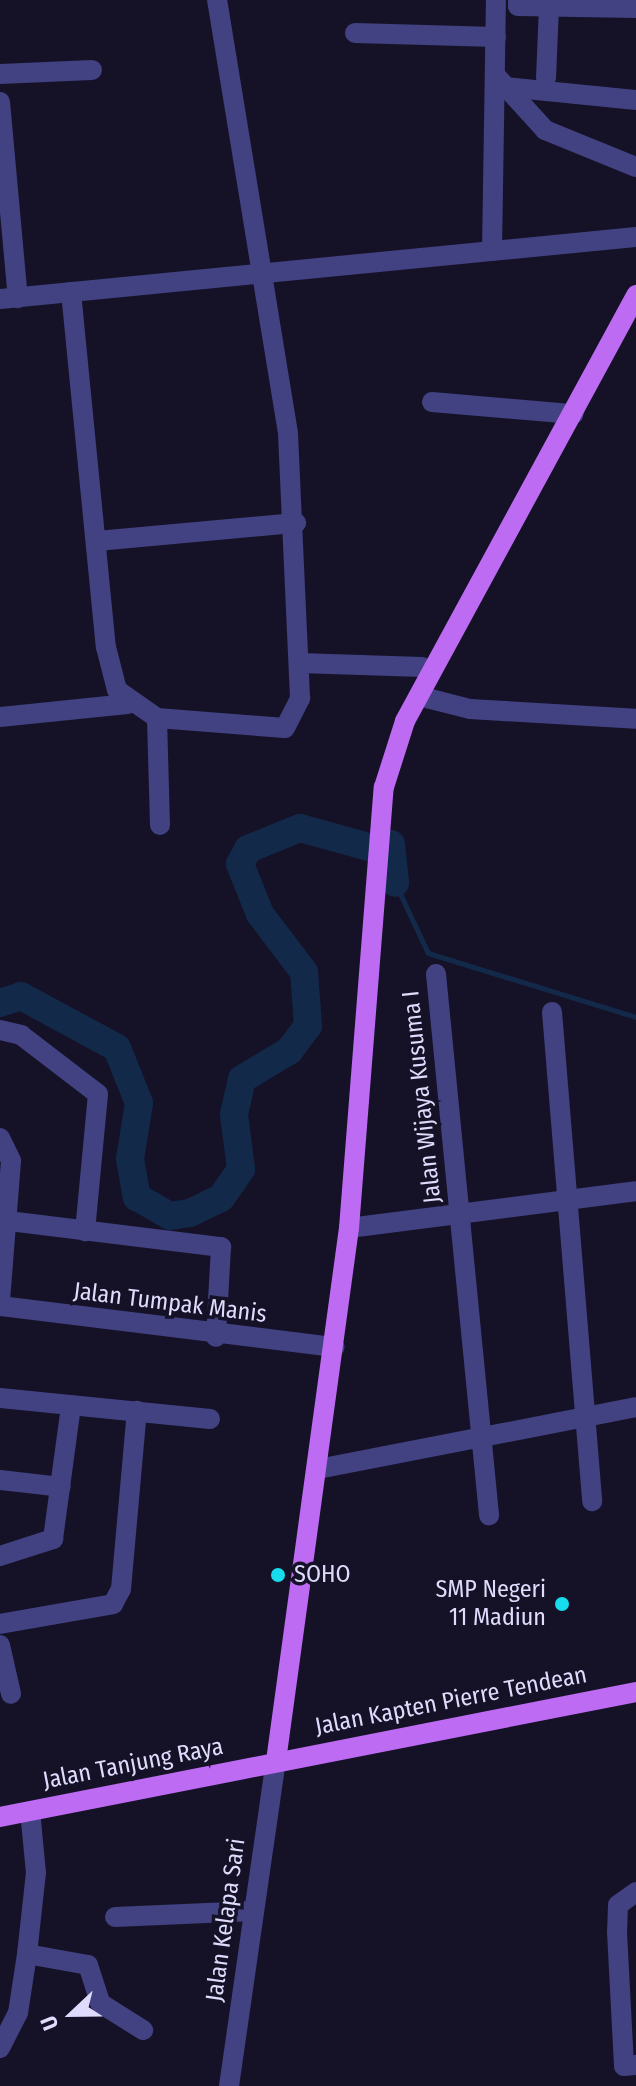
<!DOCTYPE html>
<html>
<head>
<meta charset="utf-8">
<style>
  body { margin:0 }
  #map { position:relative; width:636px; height:2086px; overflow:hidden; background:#151227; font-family:"Fira Sans Condensed",sans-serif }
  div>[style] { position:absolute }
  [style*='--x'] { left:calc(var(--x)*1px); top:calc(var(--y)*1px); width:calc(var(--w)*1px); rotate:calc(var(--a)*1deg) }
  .stream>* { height:5px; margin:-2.5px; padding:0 2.5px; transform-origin:2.5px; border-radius:2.5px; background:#13294a }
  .river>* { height:28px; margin:-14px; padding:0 14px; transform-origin:14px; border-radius:14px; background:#13294a }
  .minor>* { height:20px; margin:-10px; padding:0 10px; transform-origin:10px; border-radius:10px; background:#424182 }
  .major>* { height:20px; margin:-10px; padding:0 10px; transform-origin:10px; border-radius:10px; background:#bd6bf3 }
  .dots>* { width:22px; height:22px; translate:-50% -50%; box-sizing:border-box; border:4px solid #151227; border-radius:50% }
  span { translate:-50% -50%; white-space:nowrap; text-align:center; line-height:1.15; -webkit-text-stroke:7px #151227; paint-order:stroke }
  .street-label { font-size:24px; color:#dedbfc }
  .poi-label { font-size:24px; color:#dedbfc }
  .left { translate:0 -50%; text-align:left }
  .right { translate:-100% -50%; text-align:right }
  .north { position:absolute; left:32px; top:1974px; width:80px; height:80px; -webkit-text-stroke:6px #151227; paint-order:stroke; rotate:248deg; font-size:22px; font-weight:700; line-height:32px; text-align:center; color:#dedbfc }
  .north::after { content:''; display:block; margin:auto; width:28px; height:36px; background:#dedbfc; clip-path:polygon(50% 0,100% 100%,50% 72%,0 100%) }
</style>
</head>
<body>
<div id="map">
  <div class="stream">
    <i style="--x:395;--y:883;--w:77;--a:64.8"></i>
    <i style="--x:428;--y:953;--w:218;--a:17.1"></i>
  </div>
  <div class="river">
    <i style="--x:0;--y:1003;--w:22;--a:-18"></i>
    <i style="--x:21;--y:996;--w:109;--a:28.4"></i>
    <i style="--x:117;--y:1048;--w:59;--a:68.2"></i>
    <i style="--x:139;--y:1103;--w:57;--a:99.1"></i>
    <i style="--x:130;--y:1159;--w:39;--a:80"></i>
    <i style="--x:137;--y:1197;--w:38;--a:30"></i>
    <i style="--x:170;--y:1216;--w:20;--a:-9"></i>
    <i style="--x:190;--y:1213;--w:34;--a:-26"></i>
    <i style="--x:221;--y:1198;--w:35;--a:-55"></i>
    <i style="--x:241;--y:1169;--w:55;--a:-97.3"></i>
    <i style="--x:234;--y:1114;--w:36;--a:-77"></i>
    <i style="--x:242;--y:1079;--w:55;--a:-30.8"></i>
    <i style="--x:289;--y:1051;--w:31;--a:-53"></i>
    <i style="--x:308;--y:1026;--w:54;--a:-94.2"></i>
    <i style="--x:304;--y:972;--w:73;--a:-127.2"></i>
    <i style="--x:260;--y:914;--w:54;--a:-111.8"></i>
    <i style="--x:240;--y:864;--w:17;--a:-62"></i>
    <i style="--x:248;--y:849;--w:56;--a:-22"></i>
    <i style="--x:300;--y:828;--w:75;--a:15.5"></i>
    <i style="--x:372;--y:848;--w:19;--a:-12"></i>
    <i style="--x:391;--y:844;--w:39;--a:84"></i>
  </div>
  <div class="minor">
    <i style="--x:518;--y:0;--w:6;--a:90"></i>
    <i style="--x:518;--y:6;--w:118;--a:1"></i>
    <i style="--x:355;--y:33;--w:141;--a:1.6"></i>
    <i style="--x:0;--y:74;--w:92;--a:-2.5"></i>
    <i style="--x:497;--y:77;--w:72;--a:47.8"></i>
    <i style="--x:545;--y:130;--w:98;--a:22.1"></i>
    <i style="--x:546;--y:78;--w:72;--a:-87.6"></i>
    <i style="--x:505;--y:87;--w:132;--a:5.7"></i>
    <i style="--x:0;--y:102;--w:197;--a:84.8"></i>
    <i style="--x:492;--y:251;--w:251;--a:-89.1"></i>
    <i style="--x:71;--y:292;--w:357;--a:84.4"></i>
    <i style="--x:106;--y:647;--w:44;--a:75.7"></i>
    <i style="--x:117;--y:690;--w:49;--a:35"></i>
    <i style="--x:157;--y:718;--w:128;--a:4.5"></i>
    <i style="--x:285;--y:728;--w:34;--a:-63"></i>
    <i style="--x:300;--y:698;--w:265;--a:-92.6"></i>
    <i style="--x:288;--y:433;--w:439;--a:-99.3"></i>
    <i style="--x:0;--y:299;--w:639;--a:-5.57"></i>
    <i style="--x:432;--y:402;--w:142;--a:4.9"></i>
    <i style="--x:97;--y:541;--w:200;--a:-5.2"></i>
    <i style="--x:299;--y:663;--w:123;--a:1.9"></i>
    <i style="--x:419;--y:696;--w:53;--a:14.3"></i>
    <i style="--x:470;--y:709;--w:166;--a:3.4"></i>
    <i style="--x:0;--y:717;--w:128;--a:-5.8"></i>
    <i style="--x:157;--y:718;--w:107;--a:88.4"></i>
    <i style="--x:436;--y:974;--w:544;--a:84.4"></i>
    <i style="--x:552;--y:1012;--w:491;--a:85.3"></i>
    <i style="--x:0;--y:1030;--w:22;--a:13"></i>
    <i style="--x:21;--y:1035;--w:97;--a:37.5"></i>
    <i style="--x:98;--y:1094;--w:138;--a:95.4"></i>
    <i style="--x:0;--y:1138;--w:25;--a:64"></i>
    <i style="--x:11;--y:1161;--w:139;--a:94.5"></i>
    <i style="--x:0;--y:1220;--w:223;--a:7"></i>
    <i style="--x:221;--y:1247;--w:90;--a:93.2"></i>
    <i style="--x:349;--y:1228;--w:289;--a:-7.3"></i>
    <i style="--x:0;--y:1306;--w:337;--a:7"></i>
    <i style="--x:0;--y:1398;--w:211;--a:5.7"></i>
    <i style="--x:318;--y:1469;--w:324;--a:-11"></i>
    <i style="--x:0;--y:1480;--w:61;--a:6.5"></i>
    <i style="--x:0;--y:1556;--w:56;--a:-17.8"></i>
    <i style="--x:53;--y:1539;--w:135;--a:-82.3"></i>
    <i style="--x:0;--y:1624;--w:115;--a:-10"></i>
    <i style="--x:113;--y:1604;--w:17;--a:-62"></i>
    <i style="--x:121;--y:1589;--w:179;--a:-84.9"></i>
    <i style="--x:0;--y:1645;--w:50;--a:77.3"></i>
    <i style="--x:636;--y:1892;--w:22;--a:144"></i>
    <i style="--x:618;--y:1905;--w:27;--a:92"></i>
    <i style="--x:617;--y:1932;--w:134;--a:87"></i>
    <i style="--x:624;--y:2066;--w:12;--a:-5"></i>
    <i style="--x:115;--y:1917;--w:138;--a:-2.5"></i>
    <i style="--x:27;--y:1954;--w:62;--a:10.2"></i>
    <i style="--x:88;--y:1965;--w:40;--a:72"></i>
    <i style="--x:100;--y:2003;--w:51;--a:32.1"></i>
    <i style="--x:0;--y:2048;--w:39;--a:-63"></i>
    <i style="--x:18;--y:2013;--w:60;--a:-81.3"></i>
    <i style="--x:27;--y:1954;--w:81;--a:-83.7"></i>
    <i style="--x:36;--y:1873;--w:62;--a:-95.5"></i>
    <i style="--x:229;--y:2086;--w:328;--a:-81.8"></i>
  </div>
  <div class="major">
    <i style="--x:276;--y:1761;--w:538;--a:-82.2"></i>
    <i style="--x:349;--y:1228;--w:442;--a:-85.5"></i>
    <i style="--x:384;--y:787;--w:69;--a:-72.3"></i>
    <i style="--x:405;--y:721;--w:485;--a:-61.5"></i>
    <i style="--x:0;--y:1817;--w:648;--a:-11.12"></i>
  </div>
  <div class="dots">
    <i style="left:278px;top:1575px;background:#16dcec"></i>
    <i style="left:562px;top:1604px;background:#16dcec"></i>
  </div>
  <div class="street-label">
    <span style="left:422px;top:1097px;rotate:-96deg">Jalan Wijaya Kusuma I</span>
    <span style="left:170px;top:1303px;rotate:7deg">Jalan Tumpak Manis</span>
    <span style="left:451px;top:1701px;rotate:-11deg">Jalan Kapten Pierre Tendean</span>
    <span style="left:133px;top:1764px;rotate:-11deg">Jalan Tanjung Raya</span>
    <span style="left:226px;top:1920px;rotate:-82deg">Jalan Kelapa Sari</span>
  </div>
  <div class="poi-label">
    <span class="left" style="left:294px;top:1575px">SOHO</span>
    <span class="right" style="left:546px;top:1604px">SMP Negeri<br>11 Madiun</span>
  </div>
  <div class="north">U</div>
</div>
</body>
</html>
